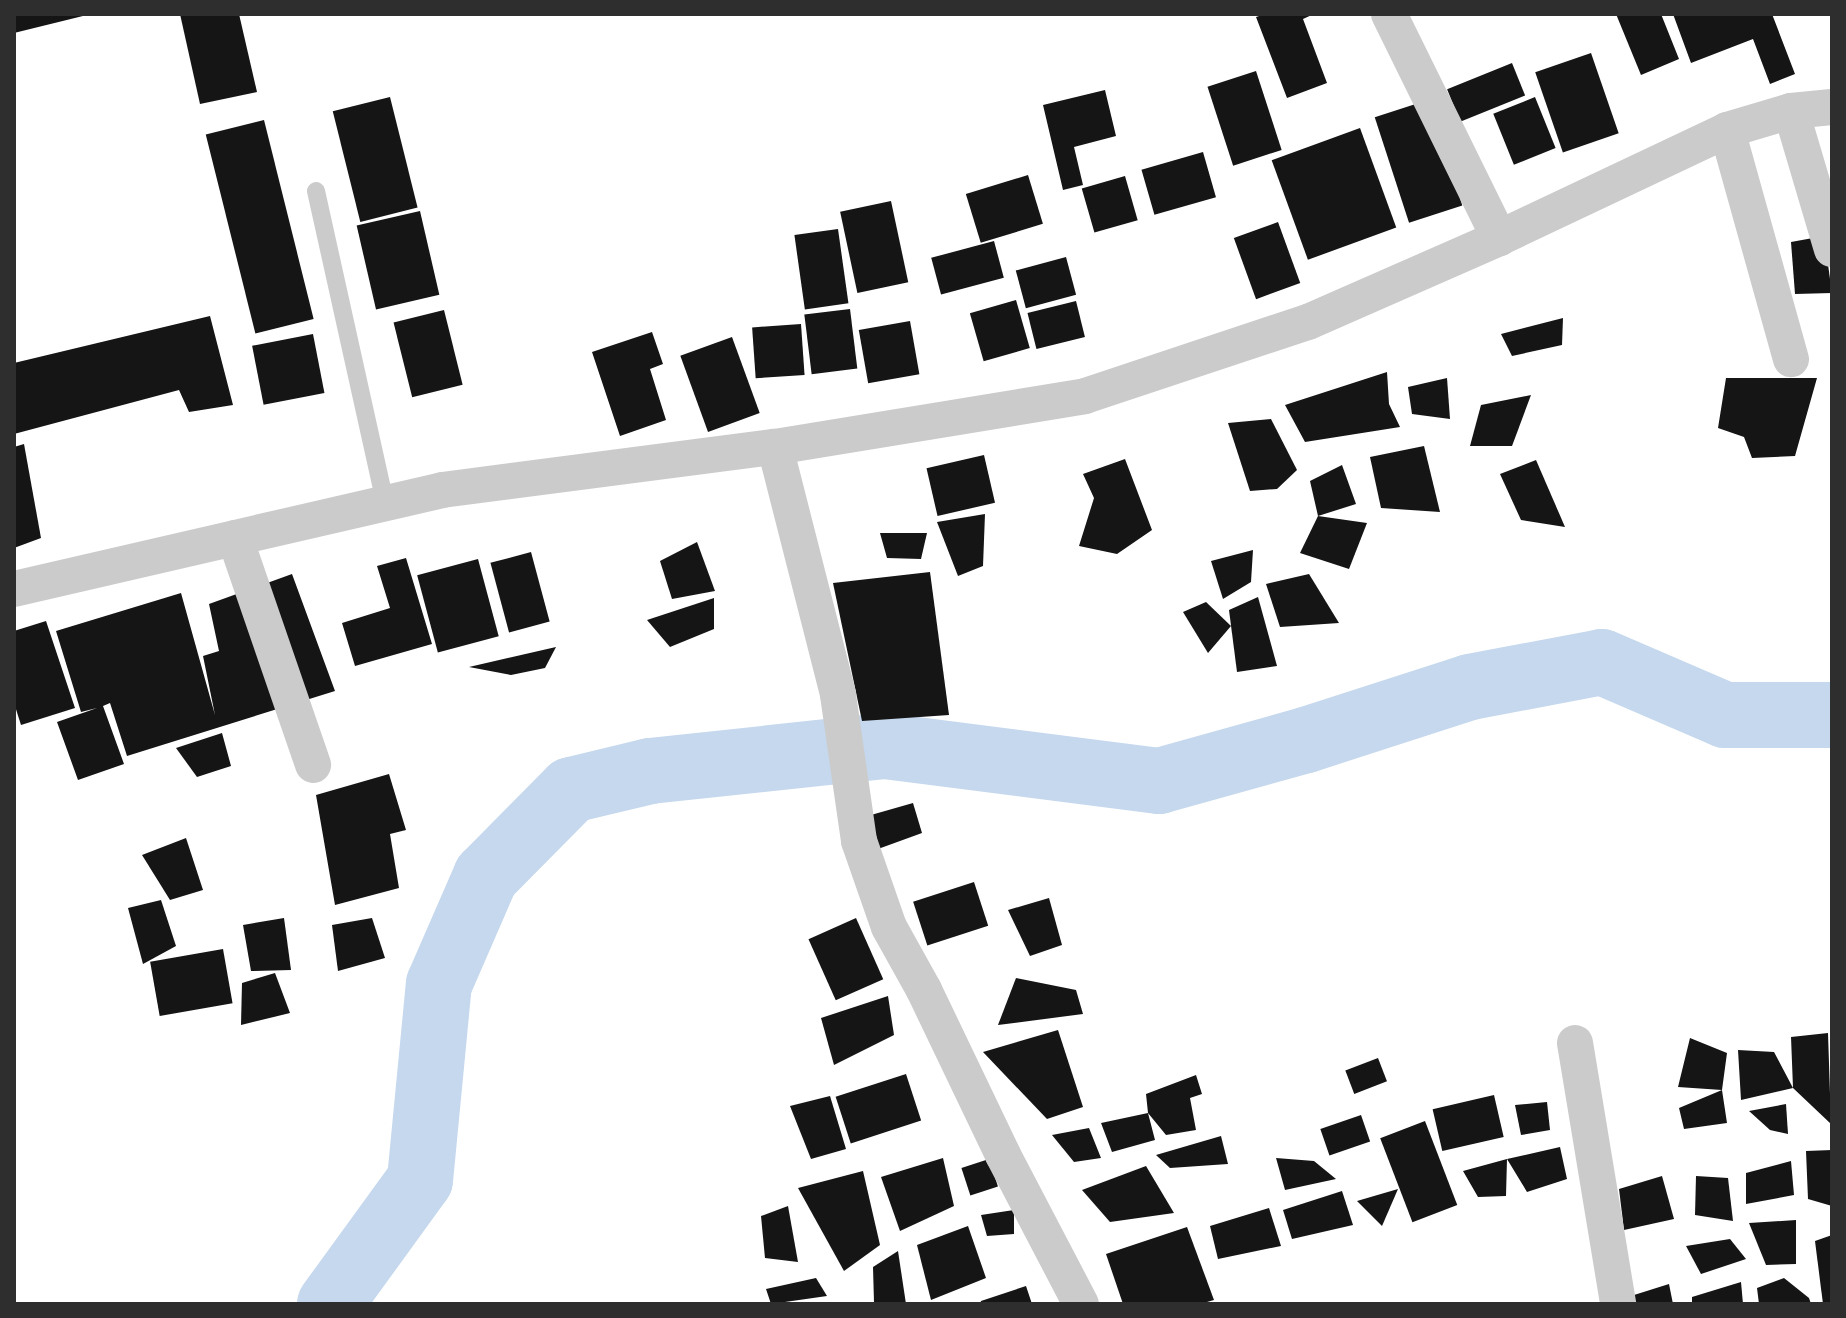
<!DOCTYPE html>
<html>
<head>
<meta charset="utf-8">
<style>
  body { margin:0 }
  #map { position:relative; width:1846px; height:1318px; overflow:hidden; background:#fff; font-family:Jost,sans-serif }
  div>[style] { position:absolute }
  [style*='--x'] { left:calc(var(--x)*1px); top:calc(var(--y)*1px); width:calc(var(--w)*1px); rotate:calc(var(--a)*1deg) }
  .river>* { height:66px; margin:-33px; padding:0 33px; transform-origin:33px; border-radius:33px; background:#c5d8ed }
  .building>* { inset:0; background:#151515; transform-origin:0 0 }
  .service>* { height:18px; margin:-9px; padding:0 9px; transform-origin:9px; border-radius:9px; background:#cbcbcb }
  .minor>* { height:36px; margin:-18px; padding:0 18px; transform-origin:18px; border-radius:18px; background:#cbcbcb }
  span { translate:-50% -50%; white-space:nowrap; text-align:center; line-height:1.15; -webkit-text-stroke:8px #fff; paint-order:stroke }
  .frame { position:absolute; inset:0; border:16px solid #2e2e2e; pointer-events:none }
</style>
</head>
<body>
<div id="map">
  <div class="river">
    <i style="--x:330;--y:1304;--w:153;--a:-54"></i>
    <i style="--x:420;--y:1180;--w:197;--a:-84.5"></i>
    <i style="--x:439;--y:984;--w:118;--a:-66.5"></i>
    <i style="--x:486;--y:876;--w:121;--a:-45.3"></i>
    <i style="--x:571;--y:790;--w:81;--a:-13.5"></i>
    <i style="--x:650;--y:771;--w:236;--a:-6.1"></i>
    <i style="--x:885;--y:746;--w:276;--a:7.3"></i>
    <i style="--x:1159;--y:781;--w:153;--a:-15.6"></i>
    <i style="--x:1306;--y:740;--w:172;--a:-17.9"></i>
    <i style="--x:1470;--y:687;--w:134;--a:-10.7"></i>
    <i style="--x:1602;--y:662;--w:134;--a:23.3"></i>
    <i style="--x:1725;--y:715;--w:107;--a:0"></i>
  </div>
  <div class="building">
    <i style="clip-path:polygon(14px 14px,87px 14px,87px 15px,14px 33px)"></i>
    <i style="clip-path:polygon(180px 14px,239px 14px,257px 92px,200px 104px)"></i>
    <i style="clip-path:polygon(1265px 14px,1314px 14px,1303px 19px,1327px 83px,1287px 98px,1256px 17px)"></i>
    <i style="clip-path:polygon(1616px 14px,1661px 14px,1679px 59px,1641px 75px)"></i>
    <i style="clip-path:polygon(1673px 14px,1772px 14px,1795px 74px,1770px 84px,1753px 39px,1691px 63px)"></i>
    <i style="left:1591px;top:53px;width:85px;height:59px;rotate:71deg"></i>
    <i style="left:1512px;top:63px;width:35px;height:70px;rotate:68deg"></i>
    <i style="left:1256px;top:71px;width:83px;height:51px;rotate:72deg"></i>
    <i style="clip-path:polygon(1105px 90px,1116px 136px,1074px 147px,1083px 185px,1063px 190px,1043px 105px)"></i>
    <i style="left:390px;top:97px;width:114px;height:59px;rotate:76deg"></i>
    <i style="left:1535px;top:97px;width:55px;height:45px;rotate:68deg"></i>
    <i style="left:1428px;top:100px;width:111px;height:56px;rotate:72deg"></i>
    <i style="left:264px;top:120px;width:205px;height:60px;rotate:76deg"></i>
    <i style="left:1360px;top:128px;width:106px;height:94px;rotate:70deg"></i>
    <i style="left:1203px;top:152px;width:47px;height:64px;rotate:74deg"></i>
    <i style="left:1028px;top:175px;width:51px;height:65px;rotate:73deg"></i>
    <i style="left:1125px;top:176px;width:46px;height:45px;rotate:74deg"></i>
    <i style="left:891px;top:201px;width:83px;height:52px;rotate:78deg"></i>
    <i style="left:420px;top:211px;width:86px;height:65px;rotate:77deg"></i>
    <i style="left:1278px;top:222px;width:65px;height:47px;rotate:70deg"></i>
    <i style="left:838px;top:229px;width:75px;height:44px;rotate:82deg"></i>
    <i style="clip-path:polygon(1824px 236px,1832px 293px,1795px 294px,1791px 242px)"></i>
    <i style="left:994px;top:241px;width:38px;height:65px;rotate:75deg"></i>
    <i style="left:1066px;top:257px;width:39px;height:52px;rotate:75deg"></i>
    <i style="left:1016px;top:300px;width:50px;height:48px;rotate:74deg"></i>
    <i style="left:1076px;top:301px;width:37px;height:50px;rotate:76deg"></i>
    <i style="left:850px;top:309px;width:60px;height:46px;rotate:83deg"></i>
    <i style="left:444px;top:310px;width:77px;height:52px;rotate:76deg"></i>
    <i style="clip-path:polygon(210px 316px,233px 405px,189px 412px,179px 390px,14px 434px,14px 363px)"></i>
    <i style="clip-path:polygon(1563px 318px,1562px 345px,1512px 356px,1501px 334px)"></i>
    <i style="left:910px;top:321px;width:54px;height:52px;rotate:80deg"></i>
    <i style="left:801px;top:324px;width:51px;height:49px;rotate:86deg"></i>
    <i style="clip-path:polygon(652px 332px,663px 364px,650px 369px,666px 420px,620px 436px,592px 352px)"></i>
    <i style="left:313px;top:334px;width:60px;height:62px;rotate:79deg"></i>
    <i style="left:732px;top:337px;width:81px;height:55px;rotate:70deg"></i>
    <i style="clip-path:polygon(1387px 372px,1389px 404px,1400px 427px,1305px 442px,1285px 405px)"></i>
    <i style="clip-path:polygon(1447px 378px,1450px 419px,1412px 414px,1408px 387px)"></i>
    <i style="clip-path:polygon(1726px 378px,1817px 378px,1795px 456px,1752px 458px,1744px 437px,1718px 428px)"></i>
    <i style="clip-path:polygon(1531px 395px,1512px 446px,1470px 446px,1481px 405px)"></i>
    <i style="clip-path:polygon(1271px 419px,1297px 470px,1277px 489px,1250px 491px,1228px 423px)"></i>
    <i style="clip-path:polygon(24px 444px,41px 538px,14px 548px,14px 447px)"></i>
    <i style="clip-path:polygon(1424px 446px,1440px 512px,1381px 508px,1370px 457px)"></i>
    <i style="left:984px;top:455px;width:49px;height:59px;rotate:77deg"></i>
    <i style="clip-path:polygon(1125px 459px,1152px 530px,1117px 554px,1079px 546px,1094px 498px,1083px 474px)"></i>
    <i style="clip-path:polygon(1536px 460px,1565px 527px,1521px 520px,1500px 474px)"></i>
    <i style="clip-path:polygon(1342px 465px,1356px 504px,1318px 516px,1310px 481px)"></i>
    <i style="clip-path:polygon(985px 514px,983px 566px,958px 576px,937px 522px)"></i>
    <i style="clip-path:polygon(1318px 516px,1367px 523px,1349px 569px,1300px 553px)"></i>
    <i style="clip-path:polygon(880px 533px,927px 533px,921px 559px,887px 558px)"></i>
    <i style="clip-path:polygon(697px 542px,715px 591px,672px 599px,660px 561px)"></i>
    <i style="clip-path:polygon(1253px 550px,1251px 582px,1223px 599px,1211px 561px)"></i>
    <i style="left:531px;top:552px;width:72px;height:42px;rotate:75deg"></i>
    <i style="clip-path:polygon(406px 558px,432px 644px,355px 666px,342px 623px,390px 608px,377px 566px)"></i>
    <i style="left:478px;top:559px;width:80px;height:63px;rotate:75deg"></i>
    <i style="clip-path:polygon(930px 572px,949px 715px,862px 721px,833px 583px)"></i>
    <i style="clip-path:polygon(292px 574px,335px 691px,127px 756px,110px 703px,103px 706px,124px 764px,78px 780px,57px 722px,97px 708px,81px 712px,56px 631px,181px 593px,215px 715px,203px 656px,219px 651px,209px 604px)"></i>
    <i style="clip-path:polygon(1309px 574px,1339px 623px,1280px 627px,1266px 584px)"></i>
    <i style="clip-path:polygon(1258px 597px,1277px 666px,1237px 672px,1229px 610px)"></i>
    <i style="clip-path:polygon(714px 598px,714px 629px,670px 647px,647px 620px)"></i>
    <i style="clip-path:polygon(1206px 602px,1231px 626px,1208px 653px,1183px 612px)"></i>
    <i style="clip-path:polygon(46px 621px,75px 708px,21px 725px,14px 703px,14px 631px)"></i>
    <i style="clip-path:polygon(556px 647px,545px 668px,511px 675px,469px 667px)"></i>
    <i style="clip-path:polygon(222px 733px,231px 766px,197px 777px,176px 748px)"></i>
    <i style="clip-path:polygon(389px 774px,406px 830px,390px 834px,399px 888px,335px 905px,316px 795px)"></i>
    <i style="clip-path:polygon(913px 803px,922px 833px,878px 849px,864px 817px)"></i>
    <i style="clip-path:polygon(186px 838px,203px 890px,170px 900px,142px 855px)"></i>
    <i style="left:974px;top:882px;width:46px;height:64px;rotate:72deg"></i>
    <i style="clip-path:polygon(1049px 898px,1062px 945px,1030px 956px,1008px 910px)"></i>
    <i style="clip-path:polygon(161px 900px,176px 946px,143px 964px,128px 908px)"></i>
    <i style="clip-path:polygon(284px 918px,291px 970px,251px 971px,243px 925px)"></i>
    <i style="clip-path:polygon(372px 918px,385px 958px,338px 971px,332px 925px)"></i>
    <i style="left:856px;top:918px;width:67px;height:52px;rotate:66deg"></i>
    <i style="left:223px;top:949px;width:55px;height:74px;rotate:80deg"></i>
    <i style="clip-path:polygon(275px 973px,290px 1013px,241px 1025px,242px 983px)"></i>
    <i style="clip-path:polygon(1016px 978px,1076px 990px,1083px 1014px,998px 1025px)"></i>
    <i style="clip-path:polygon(888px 996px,894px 1035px,834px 1065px,821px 1018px)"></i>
    <i style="clip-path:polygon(1058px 1030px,1083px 1107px,1047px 1119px,983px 1052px)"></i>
    <i style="clip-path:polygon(1828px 1033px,1831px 1124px,1793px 1088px,1741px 1100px,1738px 1050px,1774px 1052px,1793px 1088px,1791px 1037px)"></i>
    <i style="clip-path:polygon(1690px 1038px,1727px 1053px,1722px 1090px,1727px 1123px,1684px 1129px,1679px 1108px,1722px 1090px,1678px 1087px)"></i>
    <i style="left:1378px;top:1058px;width:25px;height:35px;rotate:69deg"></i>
    <i style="left:906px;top:1074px;width:49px;height:74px;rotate:72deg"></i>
    <i style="clip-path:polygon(1196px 1075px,1202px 1094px,1190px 1098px,1196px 1130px,1166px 1135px,1148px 1113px,1155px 1140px,1112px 1152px,1101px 1123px,1148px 1113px,1146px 1094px)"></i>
    <i style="left:1494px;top:1095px;width:43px;height:63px;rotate:77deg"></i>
    <i style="clip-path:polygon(830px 1096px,846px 1149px,811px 1159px,790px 1106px)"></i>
    <i style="clip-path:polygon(1547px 1102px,1550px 1130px,1521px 1135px,1515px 1105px)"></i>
    <i style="clip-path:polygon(1786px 1104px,1788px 1134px,1770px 1130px,1749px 1111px)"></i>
    <i style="left:1361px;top:1115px;width:28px;height:43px;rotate:71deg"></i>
    <i style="left:1425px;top:1121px;width:90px;height:48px;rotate:69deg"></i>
    <i style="clip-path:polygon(1089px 1128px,1101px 1158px,1074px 1162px,1052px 1135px)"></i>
    <i style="clip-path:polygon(1221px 1136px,1228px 1164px,1170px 1168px,1156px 1155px)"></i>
    <i style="clip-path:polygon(1560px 1147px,1567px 1179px,1527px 1192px,1507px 1159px,1506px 1196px,1478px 1197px,1463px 1171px,1507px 1159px)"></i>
    <i style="clip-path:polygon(1832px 1150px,1832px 1206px,1808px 1199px,1806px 1151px)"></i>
    <i style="clip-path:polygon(943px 1158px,954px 1206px,900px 1231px,881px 1177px)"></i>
    <i style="clip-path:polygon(1276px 1158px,1314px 1161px,1336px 1179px,1285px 1190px)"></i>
    <i style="left:989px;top:1159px;width:29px;height:29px;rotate:72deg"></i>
    <i style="clip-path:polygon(1791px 1161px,1794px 1195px,1746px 1204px,1746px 1173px)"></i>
    <i style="clip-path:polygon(1146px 1166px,1174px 1213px,1110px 1222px,1082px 1190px)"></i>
    <i style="clip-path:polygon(863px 1171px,880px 1245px,844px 1271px,798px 1188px)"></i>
    <i style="clip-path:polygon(1662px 1176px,1674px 1219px,1624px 1230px,1619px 1189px)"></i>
    <i style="clip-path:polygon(1696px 1176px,1728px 1178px,1733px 1221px,1695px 1215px)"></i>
    <i style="clip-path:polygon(1398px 1189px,1382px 1226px,1357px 1201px)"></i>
    <i style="clip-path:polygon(1342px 1191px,1353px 1225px,1292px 1239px,1283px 1210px)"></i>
    <i style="clip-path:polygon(788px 1206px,798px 1262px,765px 1258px,761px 1216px)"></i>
    <i style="clip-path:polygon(1269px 1208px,1281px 1246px,1218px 1259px,1210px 1226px)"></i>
    <i style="clip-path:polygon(1014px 1210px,1014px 1234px,987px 1236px,981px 1215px)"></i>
    <i style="clip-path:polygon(1796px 1220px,1796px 1264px,1766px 1265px,1749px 1223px)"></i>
    <i style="clip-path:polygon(968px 1226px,986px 1278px,931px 1300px,917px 1245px)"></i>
    <i style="clip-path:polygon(1187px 1227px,1214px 1300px,1200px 1304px,1123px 1304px,1106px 1254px)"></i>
    <i style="clip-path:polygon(1832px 1235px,1832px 1304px,1823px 1304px,1815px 1241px)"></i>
    <i style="clip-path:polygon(1730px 1239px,1746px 1259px,1701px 1274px,1686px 1246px)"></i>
    <i style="clip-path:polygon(898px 1251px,906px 1304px,874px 1302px,873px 1267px)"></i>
    <i style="clip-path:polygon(816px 1278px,827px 1296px,771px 1304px,766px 1289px)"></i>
    <i style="clip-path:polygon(1784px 1278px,1809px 1298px,1811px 1304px,1759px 1304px,1757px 1288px)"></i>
    <i style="clip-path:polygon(1741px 1282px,1743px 1304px,1692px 1304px,1692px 1297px)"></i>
    <i style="clip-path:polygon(1669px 1284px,1673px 1304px,1636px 1304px,1634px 1295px)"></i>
    <i style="clip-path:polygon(1026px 1286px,1032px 1304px,980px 1304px,981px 1301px)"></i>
  </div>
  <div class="service">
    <i style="--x:316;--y:191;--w:318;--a:77.5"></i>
  </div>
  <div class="minor">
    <i style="--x:1389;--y:14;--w:250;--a:63.8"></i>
    <i style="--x:1791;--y:111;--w:144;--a:73.5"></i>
    <i style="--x:1727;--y:130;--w:238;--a:74.4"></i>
    <i style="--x:775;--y:447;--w:256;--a:75.7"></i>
    <i style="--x:838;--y:695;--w:148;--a:81.8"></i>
    <i style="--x:859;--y:841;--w:91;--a:70.8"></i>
    <i style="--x:889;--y:927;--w:72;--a:60.9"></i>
    <i style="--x:924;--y:990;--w:183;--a:64.4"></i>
    <i style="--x:1003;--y:1155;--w:168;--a:62.4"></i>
    <i style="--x:235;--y:538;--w:240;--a:71"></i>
    <i style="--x:14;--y:589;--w:439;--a:-13"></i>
    <i style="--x:442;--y:490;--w:336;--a:-7.4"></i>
    <i style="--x:775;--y:447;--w:314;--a:-9.3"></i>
    <i style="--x:1085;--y:396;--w:235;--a:-18.4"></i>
    <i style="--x:1308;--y:322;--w:209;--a:-23.7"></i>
    <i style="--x:1499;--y:238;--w:252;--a:-25.3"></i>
    <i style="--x:1727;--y:130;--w:67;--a:-16.5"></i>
    <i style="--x:1791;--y:111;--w:41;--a:-5.6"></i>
    <i style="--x:1575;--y:1043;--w:265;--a:80.6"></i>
  </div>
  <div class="frame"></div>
</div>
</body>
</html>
